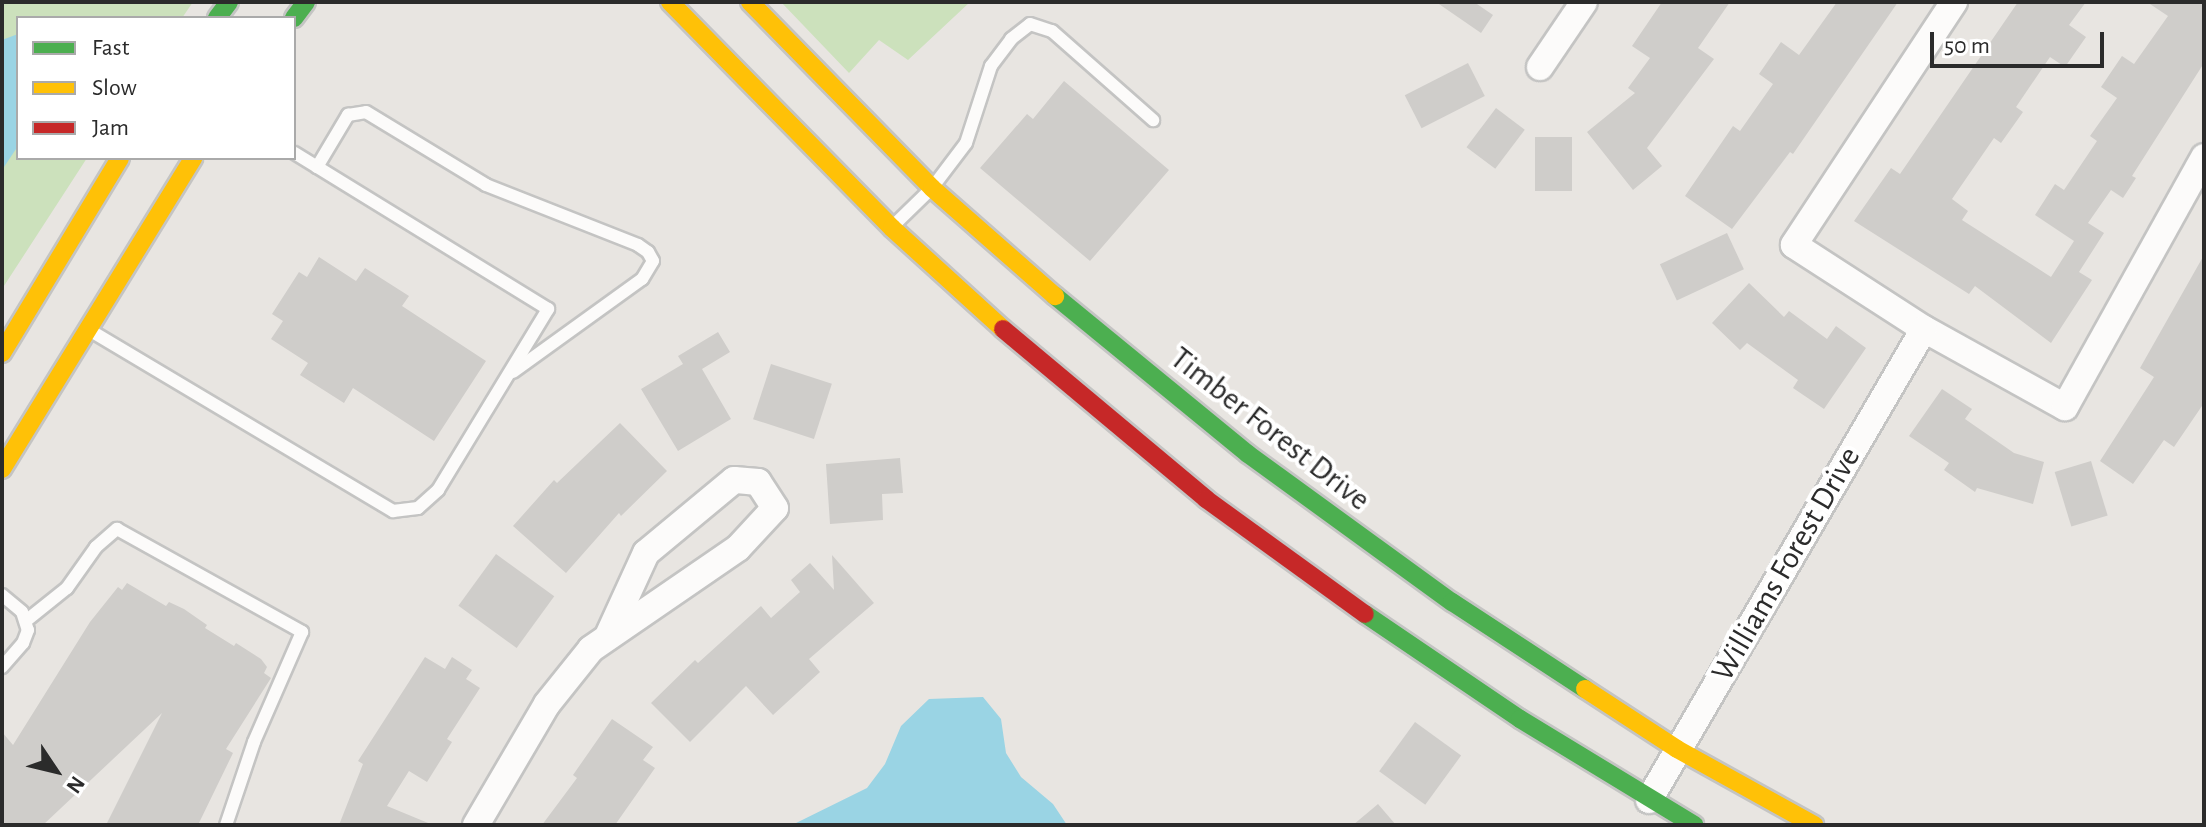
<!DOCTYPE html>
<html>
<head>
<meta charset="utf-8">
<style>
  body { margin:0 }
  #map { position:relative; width:2206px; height:827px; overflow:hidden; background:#e8e5e1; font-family:"Alegreya Sans",sans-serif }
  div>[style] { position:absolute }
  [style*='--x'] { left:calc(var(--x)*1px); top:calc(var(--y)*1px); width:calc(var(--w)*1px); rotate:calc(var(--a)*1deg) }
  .green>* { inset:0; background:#cce1bc }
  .water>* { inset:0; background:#9ad4e4 }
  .building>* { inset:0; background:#cfcdca; transform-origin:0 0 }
  .roads { filter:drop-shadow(2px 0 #c4c4c3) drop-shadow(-2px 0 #c4c4c3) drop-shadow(0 2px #c4c4c3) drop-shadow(0 -2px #c4c4c3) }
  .lane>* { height:12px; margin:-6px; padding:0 6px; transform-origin:6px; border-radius:6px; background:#fcfbfa }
  .street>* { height:26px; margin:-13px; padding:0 13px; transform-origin:13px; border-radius:13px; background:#fcfbfa }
  .fast>* { height:18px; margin:-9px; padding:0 9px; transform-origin:9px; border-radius:9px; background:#4caf50 }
  .slow>* { height:18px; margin:-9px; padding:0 9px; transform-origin:9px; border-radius:9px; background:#ffc107 }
  .jam>* { height:18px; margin:-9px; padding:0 9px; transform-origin:9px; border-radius:9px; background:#c62828 }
  span { translate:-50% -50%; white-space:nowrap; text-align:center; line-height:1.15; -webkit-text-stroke:8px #fff; paint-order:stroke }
  .street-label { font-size:32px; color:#2b2b2b }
  .frame { position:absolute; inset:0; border:4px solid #2b2b2b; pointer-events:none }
  .legend { position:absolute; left:16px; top:16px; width:280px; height:144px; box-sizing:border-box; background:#fff; border:2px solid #aaa; margin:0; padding:10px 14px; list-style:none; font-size:24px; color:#2b2b2b }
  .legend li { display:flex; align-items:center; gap:16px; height:40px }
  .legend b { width:40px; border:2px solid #aaa }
  .north { position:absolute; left:16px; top:731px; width:80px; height:80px; -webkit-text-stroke:6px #fff; paint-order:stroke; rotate:125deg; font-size:22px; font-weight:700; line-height:32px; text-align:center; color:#2b2b2b }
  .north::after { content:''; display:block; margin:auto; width:28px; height:36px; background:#2b2b2b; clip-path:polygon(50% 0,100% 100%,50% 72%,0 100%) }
  .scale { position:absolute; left:1930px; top:32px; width:174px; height:36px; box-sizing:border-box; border:4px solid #2b2b2b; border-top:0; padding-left:10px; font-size:24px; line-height:28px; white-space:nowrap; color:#2b2b2b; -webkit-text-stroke:6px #fff; paint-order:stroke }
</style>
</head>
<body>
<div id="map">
  <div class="green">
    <i style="clip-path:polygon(2px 2px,193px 2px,182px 18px,18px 18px,18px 158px,87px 158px,2px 289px)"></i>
    <i style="clip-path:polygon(781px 2px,970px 2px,908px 60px,879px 40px,849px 73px)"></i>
  </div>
  <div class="water">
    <i style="clip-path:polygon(18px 34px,18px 146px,2px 170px,2px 40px)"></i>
    <i style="clip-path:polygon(983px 697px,1001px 719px,1006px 753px,1021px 777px,1053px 804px,1067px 825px,792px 825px,867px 788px,885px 764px,901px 726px,929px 699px)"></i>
  </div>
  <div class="building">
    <i style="clip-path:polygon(1436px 2px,1474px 2px,1493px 15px,1481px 33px)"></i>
    <i style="clip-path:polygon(1662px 2px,1730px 2px,1698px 48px,1714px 59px,1647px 148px,1662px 166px,1633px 190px,1587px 132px,1635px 93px,1628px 88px,1650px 58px,1632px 46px)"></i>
    <i style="clip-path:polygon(1837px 2px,1898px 2px,1793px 154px,1790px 152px,1732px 229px,1685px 196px,1733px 126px,1740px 131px,1773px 84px,1759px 74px,1781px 42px,1799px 55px)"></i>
    <i style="clip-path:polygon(2018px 2px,2086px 2px,2069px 25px,2086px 37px,2065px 67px,2050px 57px,2016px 107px,2023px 112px,2001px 143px,1994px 138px,1952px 199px,1968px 211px,1962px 220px,2051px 277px,2074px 241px,2035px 215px,2055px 184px,2064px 190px,2097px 141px,2090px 136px,2117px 98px,2101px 87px,2122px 56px,2134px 64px,2168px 16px,2147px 2px,2204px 2px,2204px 63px,2132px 176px,2136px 178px,2123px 198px,2111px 190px,2088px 223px,2104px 233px,2079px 272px,2092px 280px,2051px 343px,1975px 286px,1969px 294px,1854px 221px,1891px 168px,1900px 174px)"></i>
    <i style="left:1468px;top:63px;width:37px;height:71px;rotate:63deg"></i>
    <i style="clip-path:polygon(1064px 81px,1169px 170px,1090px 261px,980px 168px,1027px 114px,1033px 119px)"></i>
    <i style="left:1496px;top:108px;width:36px;height:49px;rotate:37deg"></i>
    <i style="left:1535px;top:137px;width:37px;height:54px"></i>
    <i style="left:1727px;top:233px;width:40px;height:74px;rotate:65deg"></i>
    <i style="clip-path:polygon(2204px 255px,2204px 403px,2174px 447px,2164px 440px,2133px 484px,2100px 461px,2154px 377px,2140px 368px)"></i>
    <i style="clip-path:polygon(319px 257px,356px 281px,365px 268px,409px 296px,402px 306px,486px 361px,434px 441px,353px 388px,344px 403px,300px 375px,308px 363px,271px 339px,283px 321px,272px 314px,299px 272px,307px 277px)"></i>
    <i style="clip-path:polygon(1749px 283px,1784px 317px,1789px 311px,1827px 339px,1836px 326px,1866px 348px,1824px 409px,1793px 388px,1798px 380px,1747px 343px,1740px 350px,1712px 323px)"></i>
    <i style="clip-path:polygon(718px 332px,730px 352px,702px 369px,731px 419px,678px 451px,641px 389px,683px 364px,678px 356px)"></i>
    <i style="left:771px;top:364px;width:64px;height:58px;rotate:18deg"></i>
    <i style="clip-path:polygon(1942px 389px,1972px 409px,1965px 419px,2014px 453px,2044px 462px,2033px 504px,1977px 488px,1975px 492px,1944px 470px,1949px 463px,1909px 436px)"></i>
    <i style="clip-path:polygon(620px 423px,667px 471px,621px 516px,619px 513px,566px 573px,513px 526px,554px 480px,557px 483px)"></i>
    <i style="clip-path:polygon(900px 458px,903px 493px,882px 494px,883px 520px,830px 524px,826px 464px)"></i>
    <i style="left:2091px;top:461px;width:57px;height:38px;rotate:73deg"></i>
    <i style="left:496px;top:554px;width:72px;height:64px;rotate:36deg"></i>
    <i style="clip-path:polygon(832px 555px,874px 603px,809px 659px,820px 672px,773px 715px,746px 686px,690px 742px,651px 703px,695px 660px,698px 663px,761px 606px,771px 618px,800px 592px,791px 580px,810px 563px,834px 590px)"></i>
    <i style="clip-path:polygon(127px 583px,166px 606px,169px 602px,184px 609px,207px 625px,205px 628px,234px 646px,236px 643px,261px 659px,267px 667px,264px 673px,271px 678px,226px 749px,233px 753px,198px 825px,106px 825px,162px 713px,43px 825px,2px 825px,2px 732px,13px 745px,90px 622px,118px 587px,122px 590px)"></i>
    <i style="clip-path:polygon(425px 657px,445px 669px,452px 657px,472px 670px,466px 679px,480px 688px,447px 739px,452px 742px,427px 782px,409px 771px,387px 806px,433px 825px,339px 825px,363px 764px,358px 761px)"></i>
    <i style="clip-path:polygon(612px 719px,653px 747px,643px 760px,655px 768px,615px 825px,542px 825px,577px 778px,573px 775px)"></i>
    <i style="left:1415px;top:722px;width:57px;height:61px;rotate:36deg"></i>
    <i style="clip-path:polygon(1378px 804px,1396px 825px,1353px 825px)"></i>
  </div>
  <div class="roads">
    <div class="lane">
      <i style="--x:317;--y:167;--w:61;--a:-59.2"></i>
      <i style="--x:348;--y:115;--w:18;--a:-9"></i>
      <i style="--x:366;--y:112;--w:140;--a:31.3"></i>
      <i style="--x:486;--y:185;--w:163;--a:21.5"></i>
      <i style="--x:638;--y:245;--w:12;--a:35"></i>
      <i style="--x:648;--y:252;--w:10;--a:61"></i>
      <i style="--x:653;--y:261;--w:21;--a:121"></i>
      <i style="--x:642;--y:279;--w:159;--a:144.2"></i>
      <i style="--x:894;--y:225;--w:53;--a:-44.2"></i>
      <i style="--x:932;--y:188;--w:56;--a:-52.9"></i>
      <i style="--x:966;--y:143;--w:81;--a:-72"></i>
      <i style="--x:991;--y:66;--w:34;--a:-53"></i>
      <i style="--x:1011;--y:39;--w:24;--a:-38"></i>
      <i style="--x:1030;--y:24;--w:23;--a:18"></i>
      <i style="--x:1052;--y:31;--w:135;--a:41.4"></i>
      <i style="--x:91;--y:331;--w:352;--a:30.8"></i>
      <i style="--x:393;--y:511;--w:25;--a:-7"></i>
      <i style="--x:418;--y:508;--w:27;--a:-42"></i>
      <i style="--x:438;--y:490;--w:212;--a:-58.7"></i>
      <i style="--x:548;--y:309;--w:298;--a:-148.4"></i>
      <i style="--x:2;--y:595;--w:26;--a:40"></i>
      <i style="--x:22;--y:612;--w:19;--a:72"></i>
      <i style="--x:28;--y:630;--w:14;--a:111"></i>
      <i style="--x:23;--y:643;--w:32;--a:131"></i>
      <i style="--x:27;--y:620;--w:51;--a:-38.7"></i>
      <i style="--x:67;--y:588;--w:50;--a:-54.7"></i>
      <i style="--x:96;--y:547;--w:28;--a:-41"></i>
      <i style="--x:117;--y:529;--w:212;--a:29.1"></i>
      <i style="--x:302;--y:632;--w:120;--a:113.6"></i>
      <i style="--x:254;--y:742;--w:88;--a:108.6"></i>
    </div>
    <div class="street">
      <i style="--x:1954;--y:2;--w:291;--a:123.4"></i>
      <i style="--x:1794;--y:245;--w:155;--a:32.9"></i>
      <i style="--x:1924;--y:329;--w:161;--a:29"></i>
      <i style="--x:2065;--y:407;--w:286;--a:-60.9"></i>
      <i style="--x:1540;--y:67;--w:78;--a:-55.9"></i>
      <i style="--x:1649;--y:800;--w:545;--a:-59.72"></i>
      <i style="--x:476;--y:825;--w:140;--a:-59.6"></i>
      <i style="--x:547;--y:704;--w:70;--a:-51.3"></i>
      <i style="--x:591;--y:649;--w:178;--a:-34.5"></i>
      <i style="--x:738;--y:548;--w:54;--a:-47.2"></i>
      <i style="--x:775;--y:508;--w:31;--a:-123"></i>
      <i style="--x:758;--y:482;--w:24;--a:-175"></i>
      <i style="--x:734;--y:480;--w:114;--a:140.3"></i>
      <i style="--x:646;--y:553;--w:89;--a:114.6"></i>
    </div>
    <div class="fast">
      <i style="--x:217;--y:18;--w:20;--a:-53"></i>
      <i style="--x:294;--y:18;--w:20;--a:-53"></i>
      <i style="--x:1055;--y:296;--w:249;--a:39.3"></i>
      <i style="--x:1248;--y:454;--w:252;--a:36"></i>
      <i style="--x:1452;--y:602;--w:159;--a:33.2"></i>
      <i style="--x:1365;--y:614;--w:187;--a:34.1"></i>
      <i style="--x:1520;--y:719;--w:204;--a:31.3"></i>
    </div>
    <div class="slow">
      <i style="--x:670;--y:2;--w:317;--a:45.5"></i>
      <i style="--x:892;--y:228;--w:150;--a:42.3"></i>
      <i style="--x:750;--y:2;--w:260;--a:45.6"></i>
      <i style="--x:932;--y:188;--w:164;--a:41.3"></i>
      <i style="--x:2;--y:353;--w:228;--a:-58.8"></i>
      <i style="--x:2;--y:469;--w:365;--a:-58.4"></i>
      <i style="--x:1585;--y:689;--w:110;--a:33.1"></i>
      <i style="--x:1677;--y:749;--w:157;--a:29"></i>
    </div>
    <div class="jam">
      <i style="--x:1003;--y:329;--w:265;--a:39.9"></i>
      <i style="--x:1206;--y:499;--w:196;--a:35.9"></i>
    </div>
  </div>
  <div class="street-label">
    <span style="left:1270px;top:429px;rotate:38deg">Timber Forest Drive</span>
    <span style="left:1786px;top:564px;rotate:-60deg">Williams Forest Drive</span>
  </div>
  <div class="frame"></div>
  <ul class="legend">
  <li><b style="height:10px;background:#4caf50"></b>Fast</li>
  <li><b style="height:10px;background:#ffc107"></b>Slow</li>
  <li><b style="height:10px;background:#c62828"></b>Jam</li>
  </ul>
  <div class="north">N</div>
  <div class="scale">50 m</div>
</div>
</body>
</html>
